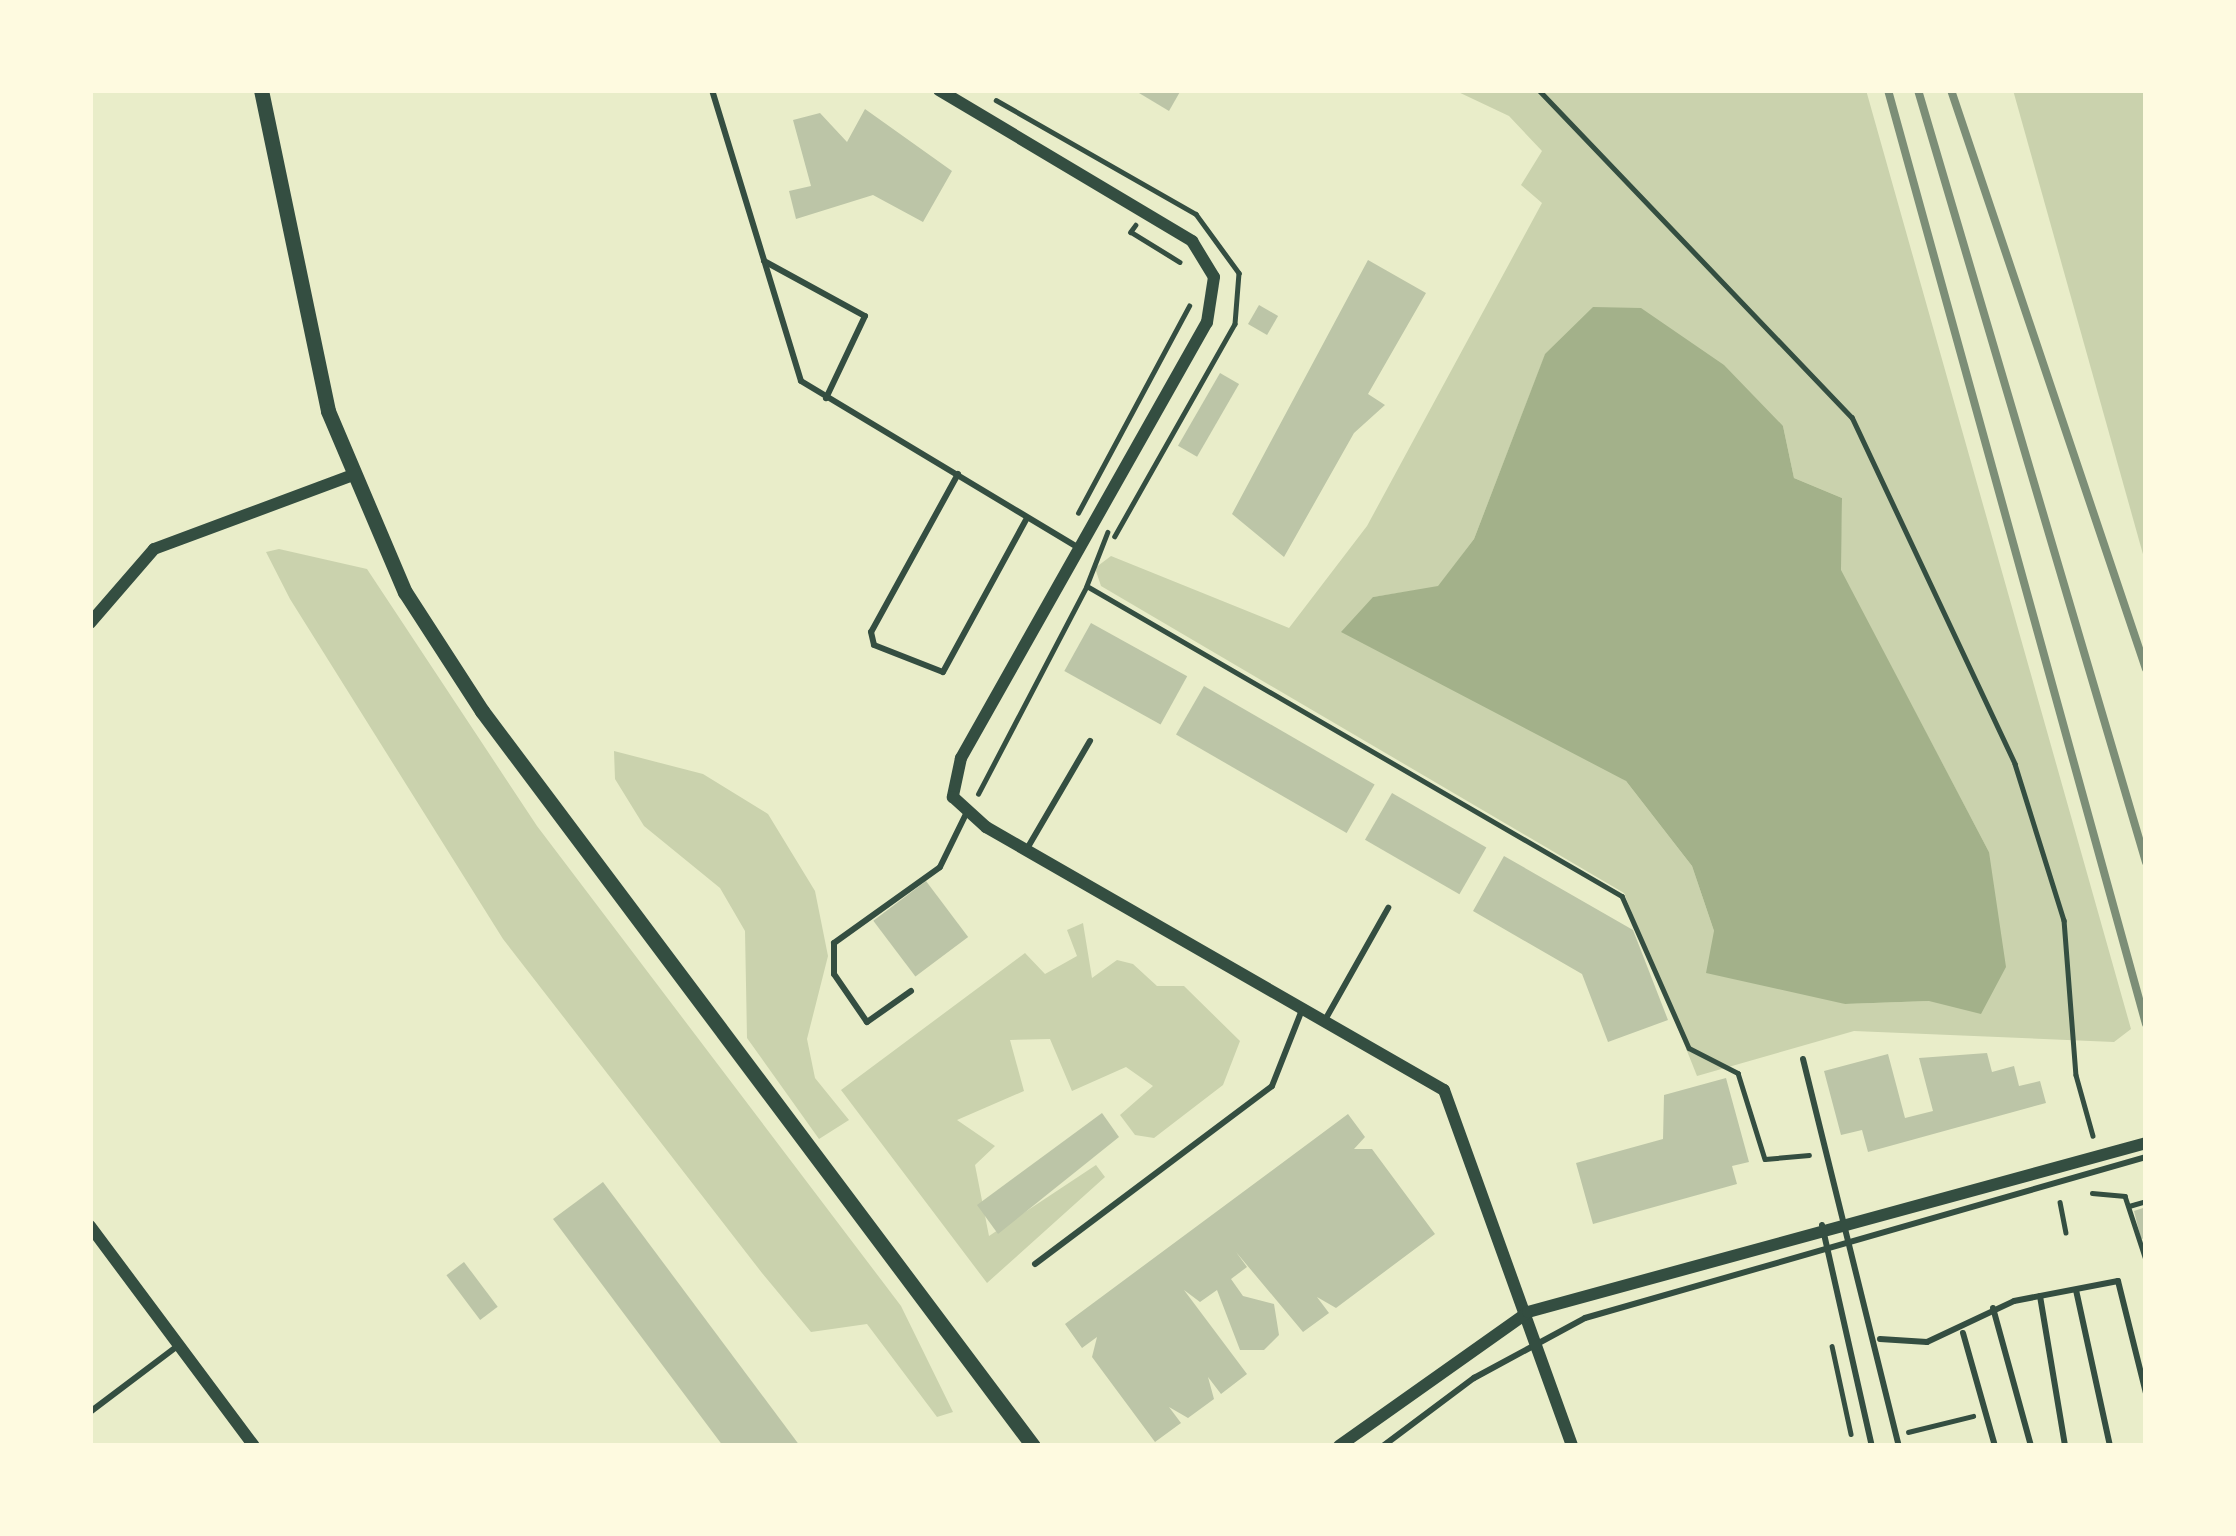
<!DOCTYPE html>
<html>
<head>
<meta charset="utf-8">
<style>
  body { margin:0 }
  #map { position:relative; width:2236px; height:1536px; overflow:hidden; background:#e9edc9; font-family:"Nunito Sans",sans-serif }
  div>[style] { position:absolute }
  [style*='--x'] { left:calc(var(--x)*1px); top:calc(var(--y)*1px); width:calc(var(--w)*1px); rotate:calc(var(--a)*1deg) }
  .green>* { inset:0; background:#cad2ad }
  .water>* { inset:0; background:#a3b18a }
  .building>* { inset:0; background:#bcc5a7; transform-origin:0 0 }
  .path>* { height:4.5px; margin:-2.25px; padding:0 2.25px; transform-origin:2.25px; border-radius:2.25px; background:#344e41 }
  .service>* { height:6px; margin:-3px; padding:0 3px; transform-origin:3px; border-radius:3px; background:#344e41 }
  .minor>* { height:12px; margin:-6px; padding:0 6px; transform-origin:6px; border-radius:6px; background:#344e41 }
  .tertiary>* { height:15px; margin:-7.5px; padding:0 7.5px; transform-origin:7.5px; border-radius:7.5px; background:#344e41 }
  .rail>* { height:8px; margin:-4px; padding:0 4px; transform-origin:4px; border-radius:4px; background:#7c8e77 }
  span { translate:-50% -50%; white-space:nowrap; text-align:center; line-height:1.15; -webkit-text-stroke:9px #fefae0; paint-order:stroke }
  .frame { position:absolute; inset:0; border:93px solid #fefae0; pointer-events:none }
</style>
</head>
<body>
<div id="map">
  <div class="green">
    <i style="clip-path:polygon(evenodd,1454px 90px,1866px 90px,2131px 1029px,2114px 1042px,1854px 1031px,1697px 1076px,1624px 893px,1101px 586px,1095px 568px,1111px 556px,1289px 628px,1367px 526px,1542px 203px,1521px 185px,1542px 151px,1509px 116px,1454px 90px,1545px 355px,1783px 426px,1794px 478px,1842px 498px,1840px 570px,1989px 852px,1929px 1001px,1845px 1004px,1714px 931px,1692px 866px,1626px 781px,1373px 597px,1438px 587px,1474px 539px,1545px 355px)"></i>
    <i style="clip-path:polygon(2013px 90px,2146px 90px,2146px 565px)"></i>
    <i style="clip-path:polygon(279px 549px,367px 569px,537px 826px,901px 1306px,953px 1412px,937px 1417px,867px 1324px,811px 1332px,762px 1273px,503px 939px,290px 599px,266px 552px)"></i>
    <i style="clip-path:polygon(614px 751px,703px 774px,768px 814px,815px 891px,828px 956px,807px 1039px,815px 1078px,849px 1120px,819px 1139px,747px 1038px,745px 931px,720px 888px,644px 826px,615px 779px)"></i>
    <i style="clip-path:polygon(1083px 923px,1092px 978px,1117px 960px,1133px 964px,1157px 986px,1184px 986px,1240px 1041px,1223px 1085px,1154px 1138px,1135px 1135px,1120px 1115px,1153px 1086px,1126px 1067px,1072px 1091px,1050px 1039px,1010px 1040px,1024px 1091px,957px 1120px,995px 1146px,975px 1165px,989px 1236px,1096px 1165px,1105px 1177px,987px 1283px,841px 1090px,1025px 953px,1045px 974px,1077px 956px,1067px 930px)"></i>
  </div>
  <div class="water">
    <i style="clip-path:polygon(1593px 307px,1641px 308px,1724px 365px,1783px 426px,1794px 478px,1842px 498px,1841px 570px,1989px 852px,2006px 967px,1981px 1014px,1929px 1001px,1845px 1004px,1706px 973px,1714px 931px,1692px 866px,1626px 781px,1341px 632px,1373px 597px,1438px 586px,1474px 539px,1545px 354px)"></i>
  </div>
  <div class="building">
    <i style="clip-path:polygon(1134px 90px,1181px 90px,1169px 111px)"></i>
    <i style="clip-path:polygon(865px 109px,952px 171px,923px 222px,873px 195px,796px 219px,789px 191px,811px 186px,793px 120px,820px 113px,847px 142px)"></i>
    <i style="clip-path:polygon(1368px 260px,1426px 293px,1368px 394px,1385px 405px,1354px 433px,1284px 557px,1232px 514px)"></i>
    <i style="left:1259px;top:305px;width:22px;height:22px;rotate:30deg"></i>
    <i style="left:1220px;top:373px;width:22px;height:84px;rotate:30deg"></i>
    <i style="left:1091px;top:623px;width:110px;height:55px;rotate:29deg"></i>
    <i style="left:1204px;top:686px;width:197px;height:56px;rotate:30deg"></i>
    <i style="left:1392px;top:793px;width:109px;height:54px;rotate:30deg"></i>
    <i style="clip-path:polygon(1504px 856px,1633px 930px,1668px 1020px,1608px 1042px,1582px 974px,1473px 911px)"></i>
    <i style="left:926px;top:881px;width:70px;height:66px;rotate:53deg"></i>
    <i style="clip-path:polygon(1987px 1053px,1992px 1072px,2014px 1066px,2019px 1086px,2040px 1081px,2046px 1103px,1868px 1152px,1862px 1130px,1841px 1135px,1824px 1071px,1888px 1054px,1905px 1118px,1933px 1111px,1919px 1058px)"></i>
    <i style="clip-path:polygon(1726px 1078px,1749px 1162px,1732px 1166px,1737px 1184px,1593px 1224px,1576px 1163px,1663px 1139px,1664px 1095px)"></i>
    <i style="clip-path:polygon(1102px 1113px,1119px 1137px,998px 1234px,977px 1205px)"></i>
    <i style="clip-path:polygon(1348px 1114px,1365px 1137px,1354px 1149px,1372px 1149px,1435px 1234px,1336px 1308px,1317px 1297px,1329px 1313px,1303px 1332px,1236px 1252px,1247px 1267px,1231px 1279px,1243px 1296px,1274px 1304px,1279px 1335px,1264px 1350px,1240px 1350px,1217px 1290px,1200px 1302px,1184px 1290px,1247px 1374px,1221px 1394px,1208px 1377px,1214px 1399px,1188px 1418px,1169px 1407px,1181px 1423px,1155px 1442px,1092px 1357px,1097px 1337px,1082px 1348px,1065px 1324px)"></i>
    <i style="clip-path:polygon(603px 1182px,800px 1446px,723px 1446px,553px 1219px)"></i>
    <i style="clip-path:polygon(2146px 1207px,2146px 1238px,2141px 1239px,2134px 1211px)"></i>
    <i style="left:464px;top:1262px;width:56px;height:22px;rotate:53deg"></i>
  </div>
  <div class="path">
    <i style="--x:480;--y:90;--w:4;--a:0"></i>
    <i style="--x:1539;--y:90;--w:453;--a:46.3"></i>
    <i style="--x:1852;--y:417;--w:383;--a:64.8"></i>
    <i style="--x:2015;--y:764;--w:164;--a:72.6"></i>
    <i style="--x:2064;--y:920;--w:155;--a:85.6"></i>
    <i style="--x:2076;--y:1075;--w:63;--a:74.4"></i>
    <i style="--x:996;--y:100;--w:230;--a:29.7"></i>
    <i style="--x:1196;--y:214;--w:73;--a:53.9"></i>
    <i style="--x:1239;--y:273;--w:51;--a:94.5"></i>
    <i style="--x:1235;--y:324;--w:244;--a:119.5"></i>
    <i style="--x:1136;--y:225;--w:9;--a:126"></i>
    <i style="--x:1131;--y:232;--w:57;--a:31.5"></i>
    <i style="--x:1078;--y:513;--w:235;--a:-61.8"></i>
    <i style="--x:1108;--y:532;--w:58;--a:111.3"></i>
    <i style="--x:1087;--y:586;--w:618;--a:30.09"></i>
    <i style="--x:1622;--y:896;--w:166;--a:66.2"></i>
    <i style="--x:1689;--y:1048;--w:55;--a:27"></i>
    <i style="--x:1738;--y:1073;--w:90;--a:72.6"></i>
    <i style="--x:1765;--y:1159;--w:44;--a:-5.2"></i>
    <i style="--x:978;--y:794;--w:233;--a:-62.4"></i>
    <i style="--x:2092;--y:1193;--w:33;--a:5"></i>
    <i style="--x:2125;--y:1196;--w:67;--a:71.8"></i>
    <i style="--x:2060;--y:1202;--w:31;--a:79"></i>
    <i style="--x:2129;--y:1206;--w:18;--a:-16"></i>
    <i style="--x:1832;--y:1346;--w:90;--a:77.8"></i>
    <i style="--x:1908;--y:1432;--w:67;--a:-13.8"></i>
  </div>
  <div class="service">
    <i style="--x:712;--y:90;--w:304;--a:73"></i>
    <i style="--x:801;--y:381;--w:322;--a:31"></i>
    <i style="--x:764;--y:261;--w:115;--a:28.6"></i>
    <i style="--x:865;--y:316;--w:91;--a:115.4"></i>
    <i style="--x:958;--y:474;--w:180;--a:118.8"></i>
    <i style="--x:871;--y:632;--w:13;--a:77"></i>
    <i style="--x:874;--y:645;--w:74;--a:21.4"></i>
    <i style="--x:943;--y:672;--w:175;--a:-61.4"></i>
    <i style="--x:1028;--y:847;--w:123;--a:-59.7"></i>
    <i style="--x:911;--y:991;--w:54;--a:144.8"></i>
    <i style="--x:867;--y:1022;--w:58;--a:-124.5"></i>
    <i style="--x:834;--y:974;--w:31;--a:-90"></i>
    <i style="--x:834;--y:943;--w:130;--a:-35.6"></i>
    <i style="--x:940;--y:867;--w:59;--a:-63.9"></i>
    <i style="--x:1325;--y:1020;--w:129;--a:-60.6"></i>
    <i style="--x:1803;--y:1059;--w:399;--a:76.1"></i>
    <i style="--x:1822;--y:1225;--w:227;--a:77.3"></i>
    <i style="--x:1035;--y:1264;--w:296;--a:-36.9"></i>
    <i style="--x:1272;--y:1086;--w:82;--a:-68.5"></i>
    <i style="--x:2076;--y:1290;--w:160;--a:77.7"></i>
    <i style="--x:2040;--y:1296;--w:152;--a:80.5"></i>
    <i style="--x:1993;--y:1308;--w:143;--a:74.6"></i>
    <i style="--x:1963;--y:1333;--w:117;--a:74.2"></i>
    <i style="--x:1880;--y:1339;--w:47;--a:3.7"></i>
    <i style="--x:1927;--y:1342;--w:96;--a:-25.2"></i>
    <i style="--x:2014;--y:1301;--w:106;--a:-10.9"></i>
    <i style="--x:2118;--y:1281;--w:115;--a:76"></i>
    <i style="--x:90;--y:1412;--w:111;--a:-37"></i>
    <i style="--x:1383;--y:1446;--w:114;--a:-36.8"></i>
    <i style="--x:1474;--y:1378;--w:126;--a:-28.4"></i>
    <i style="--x:1585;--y:1318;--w:584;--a:-16.01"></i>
  </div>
  <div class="minor">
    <i style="--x:939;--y:90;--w:295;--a:30.8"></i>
    <i style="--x:1192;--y:241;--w:42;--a:58.6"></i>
    <i style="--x:1214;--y:277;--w:46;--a:98.8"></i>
    <i style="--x:1207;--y:322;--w:501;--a:119.43"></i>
    <i style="--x:961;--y:758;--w:40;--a:102"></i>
    <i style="--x:953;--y:797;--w:45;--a:42.3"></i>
    <i style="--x:986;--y:827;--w:528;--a:29.87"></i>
    <i style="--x:1444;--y:1090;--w:378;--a:70.2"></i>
    <i style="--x:90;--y:623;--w:98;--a:-49.1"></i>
    <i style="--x:154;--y:549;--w:209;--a:-20.4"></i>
    <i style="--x:90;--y:1226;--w:274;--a:53.3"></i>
    <i style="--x:1339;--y:1446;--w:232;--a:-35.3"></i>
    <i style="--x:1528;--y:1312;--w:641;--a:-15.29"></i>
  </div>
  <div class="tertiary">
    <i style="--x:261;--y:90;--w:328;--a:78.2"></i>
    <i style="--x:328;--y:411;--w:197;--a:67"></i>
    <i style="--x:405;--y:592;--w:142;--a:57.1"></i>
    <i style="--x:482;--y:711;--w:919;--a:53.14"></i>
  </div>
  <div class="rail">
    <i style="--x:1888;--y:90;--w:969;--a:74.56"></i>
    <i style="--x:1918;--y:90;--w:805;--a:73.55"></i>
    <i style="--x:1951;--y:90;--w:611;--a:71.39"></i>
  </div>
  <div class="frame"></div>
</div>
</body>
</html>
